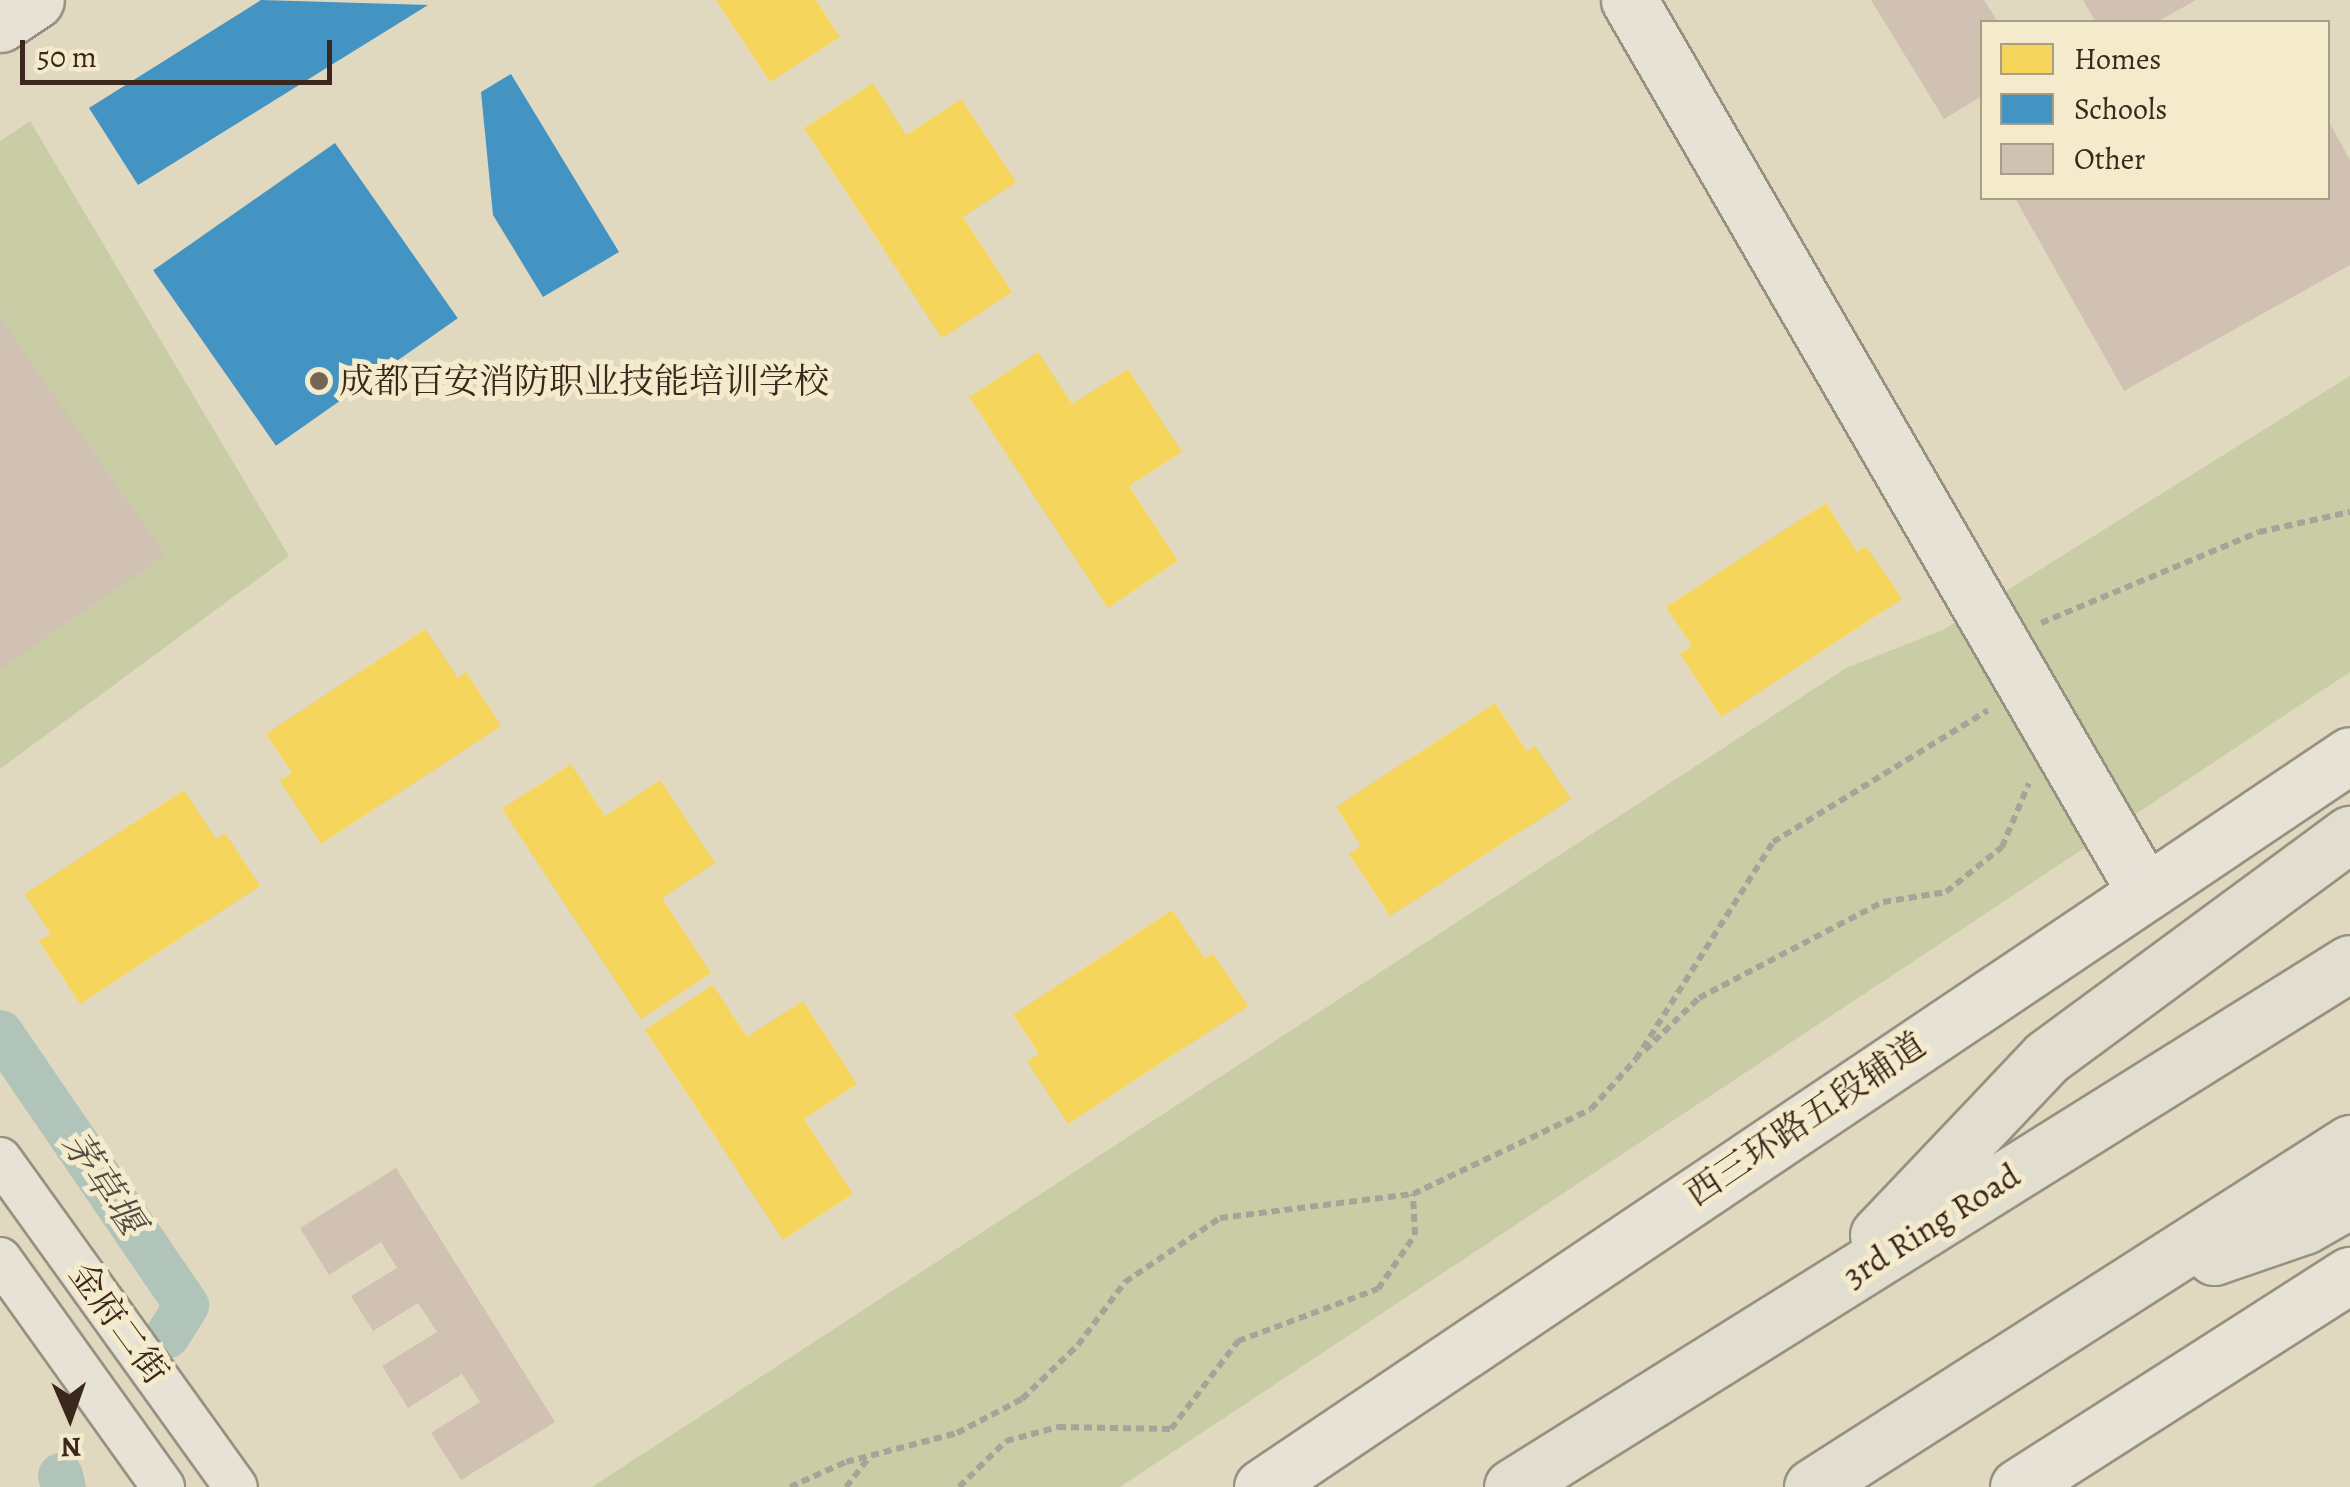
<!DOCTYPE html>
<html>
<head>
<meta charset="utf-8">
<style>
  body { margin:0 }
  #map { position:relative; width:2350px; height:1487px; overflow:hidden; background:#e1d9bf; font-family:Alegreya,"Noto Serif SC",serif }
  div>[style] { position:absolute }
  [style*='--x'] { left:calc(var(--x)*1px); top:calc(var(--y)*1px); width:calc(var(--w)*1px); rotate:calc(var(--a)*1deg) }
  .green>* { inset:0; background:#c8cda5 }
  .homes>* { inset:0; background:#f6d55c }
  .schools>* { inset:0; background:#4393c3; transform-origin:0 0 }
  .canal>* { height:45px; margin:-22.5px; padding:0 22.5px; transform-origin:22.5px; border-radius:22.5px; background:#b1c4b9 }
  .building>* { inset:0; background:#d1c1b2 }
  .path>* { height:6px; margin-top:-3px; transform-origin:0; background:repeating-linear-gradient(90deg,#a8a399 0 8px,transparent 0 13px) }
  .roads { filter:drop-shadow(2px 0 #989081) drop-shadow(-2px 0 #989081) drop-shadow(0 2px #989081) drop-shadow(0 -2px #989081) }
  .minor>* { height:42px; margin:-21px; padding:0 21px; transform-origin:21px; border-radius:21px; background:#e6e2d6 }
  .tertiary>* { height:55px; margin:-27.5px; padding:0 27.5px; transform-origin:27.5px; border-radius:27.5px; background:#e6e2d6 }
  .secondary>* { height:55px; margin:-27.5px; padding:0 27.5px; transform-origin:27.5px; border-radius:27.5px; background:#e6e2d6 }
  .trunk>* { height:55px; margin:-27.5px; padding:0 27.5px; transform-origin:27.5px; border-radius:27.5px; background:#e2decf }
  .dots>* { width:28px; height:28px; translate:-50% -50%; box-sizing:border-box; border:5px solid #f4ebcd; border-radius:50% }
  span { translate:-50% -50%; white-space:nowrap; text-align:center; line-height:1.15; -webkit-text-stroke:10px #f4ebcd; paint-order:stroke }
  .poi-label { font-size:35px; color:#3c271c }
  .left { translate:0 -50%; text-align:left }
  .street-label { font-size:35px; color:#3c271c }
  .water-label { font-size:38px; color:#544c42; font-style:italic }
  .legend { position:absolute; left:1980px; top:20px; width:350px; height:180px; box-sizing:border-box; background:#f4ebcd; border:2px solid #aa9d86; margin:0; padding:12px 18px; list-style:none; font-size:30px; color:#3c271c }
  .legend li { display:flex; align-items:center; gap:20px; height:50px }
  .legend b { width:50px; border:2px solid #aa9d86 }
  .north { position:absolute; left:20px; top:1367px; width:100px; height:100px; -webkit-text-stroke:8px #f4ebcd; paint-order:stroke; rotate:178deg; font-size:28px; font-weight:700; line-height:40px; text-align:center; color:#3c271c }
  .north::after { content:''; display:block; margin:auto; width:35px; height:45px; background:#3c271c; clip-path:polygon(50% 0,100% 100%,50% 72%,0 100%) }
  .scale { position:absolute; left:20px; top:40px; width:312px; height:45px; box-sizing:border-box; border:5px solid #3c271c; border-top:0; padding-left:12px; font-size:30px; line-height:35px; white-space:nowrap; color:#3c271c; -webkit-text-stroke:8px #f4ebcd; paint-order:stroke }
</style>
</head>
<body>
<div id="map">
  <div class="green">
    <i style="clip-path:polygon(30px 121px,289px 556px,0 769px,0 141px)"></i>
    <i style="clip-path:polygon(2350px 376px,2350px 672px,1120px 1487px,592px 1487px,1846px 668px,1945px 629px)"></i>
  </div>
  <div class="homes">
    <i style="clip-path:polygon(716px 0,816px 0,840px 37px,770px 82px)"></i>
    <i style="clip-path:polygon(873px 83px,906px 135px,961px 99px,1016px 182px,963px 217px,1012px 292px,942px 338px,804px 128px)"></i>
    <i style="clip-path:polygon(1038px 352px,1072px 404px,1128px 369px,1182px 452px,1129px 486px,1178px 561px,1108px 608px,969px 397px)"></i>
    <i style="clip-path:polygon(1826px 503px,1857px 552px,1866px 546px,1902px 599px,1721px 717px,1680px 654px,1692px 646px,1666px 607px)"></i>
    <i style="clip-path:polygon(425px 629px,458px 678px,466px 672px,501px 726px,321px 844px,280px 781px,292px 773px,266px 734px)"></i>
    <i style="clip-path:polygon(1495px 703px,1527px 751px,1535px 746px,1571px 799px,1390px 916px,1349px 854px,1361px 846px,1336px 807px)"></i>
    <i style="clip-path:polygon(571px 764px,605px 816px,660px 780px,715px 863px,662px 898px,711px 973px,641px 1019px,502px 809px)"></i>
    <i style="clip-path:polygon(184px 790px,216px 839px,225px 833px,260px 886px,80px 1004px,39px 941px,51px 934px,25px 894px)"></i>
    <i style="clip-path:polygon(1172px 910px,1205px 959px,1213px 953px,1248px 1006px,1068px 1124px,1027px 1061px,1039px 1054px,1013px 1015px)"></i>
    <i style="clip-path:polygon(713px 985px,747px 1037px,803px 1001px,857px 1084px,804px 1119px,853px 1194px,783px 1240px,645px 1030px)"></i>
  </div>
  <div class="schools">
    <i style="clip-path:polygon(261px 0,428px 5px,138px 185px,89px 108px)"></i>
    <i style="clip-path:polygon(511px 74px,619px 252px,543px 297px,493px 215px,481px 92px)"></i>
    <i style="left:335px;top:143px;width:214px;height:222px;rotate:55deg"></i>
  </div>
  <div class="canal">
    <i style="--x:0;--y:1032;--w:330;--a:55.7"></i>
    <i style="--x:186;--y:1305;--w:36;--a:122"></i>
    <i style="--x:60;--y:1475;--w:12;--a:76"></i>
  </div>
  <div class="building">
    <i style="clip-path:polygon(1871px 0,1984px 0,1998px 22px,1982px 22px,1982px 96px,1944px 119px)"></i>
    <i style="clip-path:polygon(2083px 0,2196px 0,2157px 22px,2096px 22px)"></i>
    <i style="clip-path:polygon(2328px 120px,2350px 160px,2350px 265px,2124px 391px,2015px 198px,2328px 198px)"></i>
    <i style="clip-path:polygon(0 317px,165px 555px,0 669px)"></i>
    <i style="clip-path:polygon(396px 1168px,555px 1422px,461px 1480px,431px 1433px,480px 1402px,462px 1374px,408px 1408px,382px 1366px,437px 1332px,418px 1303px,373px 1331px,351px 1296px,397px 1268px,381px 1242px,329px 1275px,300px 1228px)"></i>
  </div>
  <div class="path">
    <i style="--x:2041;--y:623;--w:236;--a:-22.7"></i>
    <i style="--x:2259;--y:532;--w:93;--a:-12.4"></i>
    <i style="--x:1645;--y:1050;--w:75;--a:-43.9"></i>
    <i style="--x:1699;--y:998;--w:208;--a:-27.6"></i>
    <i style="--x:1883;--y:902;--w:64;--a:-9"></i>
    <i style="--x:1946;--y:892;--w:72;--a:-38.8"></i>
    <i style="--x:2002;--y:847;--w:69;--a:-67.1"></i>
    <i style="--x:790;--y:1487;--w:61;--a:-24.1"></i>
    <i style="--x:846;--y:1462;--w:115;--a:-14.6"></i>
    <i style="--x:957;--y:1433;--w:73;--a:-27.6"></i>
    <i style="--x:1022;--y:1399;--w:78;--a:-44"></i>
    <i style="--x:1078;--y:1345;--w:79;--a:-53.3"></i>
    <i style="--x:1125;--y:1282;--w:115;--a:-34"></i>
    <i style="--x:1220;--y:1218;--w:194;--a:-7.1"></i>
    <i style="--x:1413;--y:1194;--w:197;--a:-25.5"></i>
    <i style="--x:1591;--y:1109;--w:67;--a:-48"></i>
    <i style="--x:1636;--y:1059;--w:257;--a:-57.7"></i>
    <i style="--x:1773;--y:842;--w:252;--a:-31.5"></i>
    <i style="--x:846;--y:1487;--w:39;--a:-52"></i>
    <i style="--x:959;--y:1487;--w:66;--a:-44.4"></i>
    <i style="--x:1006;--y:1441;--w:54;--a:-15.1"></i>
    <i style="--x:1058;--y:1427;--w:113;--a:1"></i>
    <i style="--x:1171;--y:1429;--w:111;--a:-52.7"></i>
    <i style="--x:1238;--y:1341;--w:149;--a:-20.4"></i>
    <i style="--x:1378;--y:1289;--w:65;--a:-55.6"></i>
    <i style="--x:1415;--y:1235;--w:41;--a:-92.8"></i>
  </div>
  <div class="roads">
    <div class="minor">
      <i style="--x:0;--y:1159;--w:404;--a:54.3"></i>
      <i style="--x:0;--y:1259;--w:280;--a:54.4"></i>
    </div>
    <div class="tertiary">
      <i style="--x:1629;--y:0;--w:1026;--a:59.94"></i>
      <i style="--x:0;--y:24;--w:43;--a:-33.7"></i>
    </div>
    <div class="secondary">
      <i style="--x:1262;--y:1487;--w:1311;--a:-33.93"></i>
      <i style="--x:2018;--y:1487;--w:394;--a:-32.6"></i>
    </div>
    <div class="trunk">
      <i style="--x:1878;--y:1235;--w:245;--a:-46.5"></i>
      <i style="--x:2047;--y:1057;--w:376;--a:-36.4"></i>
      <i style="--x:2214;--y:1257;--w:95;--a:-19"></i>
      <i style="--x:2304;--y:1226;--w:53;--a:-29.5"></i>
      <i style="--x:1512;--y:1487;--w:988;--a:-32.02"></i>
      <i style="--x:1812;--y:1487;--w:639;--a:-32.6"></i>
    </div>
  </div>
  <div class="dots">
    <i style="left:319px;top:381px;background:#766555"></i>
  </div>
  <div class="poi-label">
    <span class="left" style="left:339px;top:381px">成都百安消防职业技能培训学校</span>
  </div>
  <div class="street-label">
    <span style="left:1805px;top:1119px;rotate:-34deg">西三环路五段辅道</span>
    <span style="left:1931px;top:1225px;rotate:-32deg">3rd Ring Road</span>
    <span style="left:119px;top:1323px;rotate:54deg">金府二街</span>
  </div>
  <div class="water-label">
    <span style="left:103px;top:1183px;rotate:56deg">茅草堰</span>
  </div>
  <ul class="legend">
  <li><b style="height:28px;background:#f6d55c"></b>Homes</li>
  <li><b style="height:28px;background:#4393c3"></b>Schools</li>
  <li><b style="height:28px;background:#d1c1b2"></b>Other</li>
  </ul>
  <div class="north">N</div>
  <div class="scale">50 m</div>
</div>
</body>
</html>
